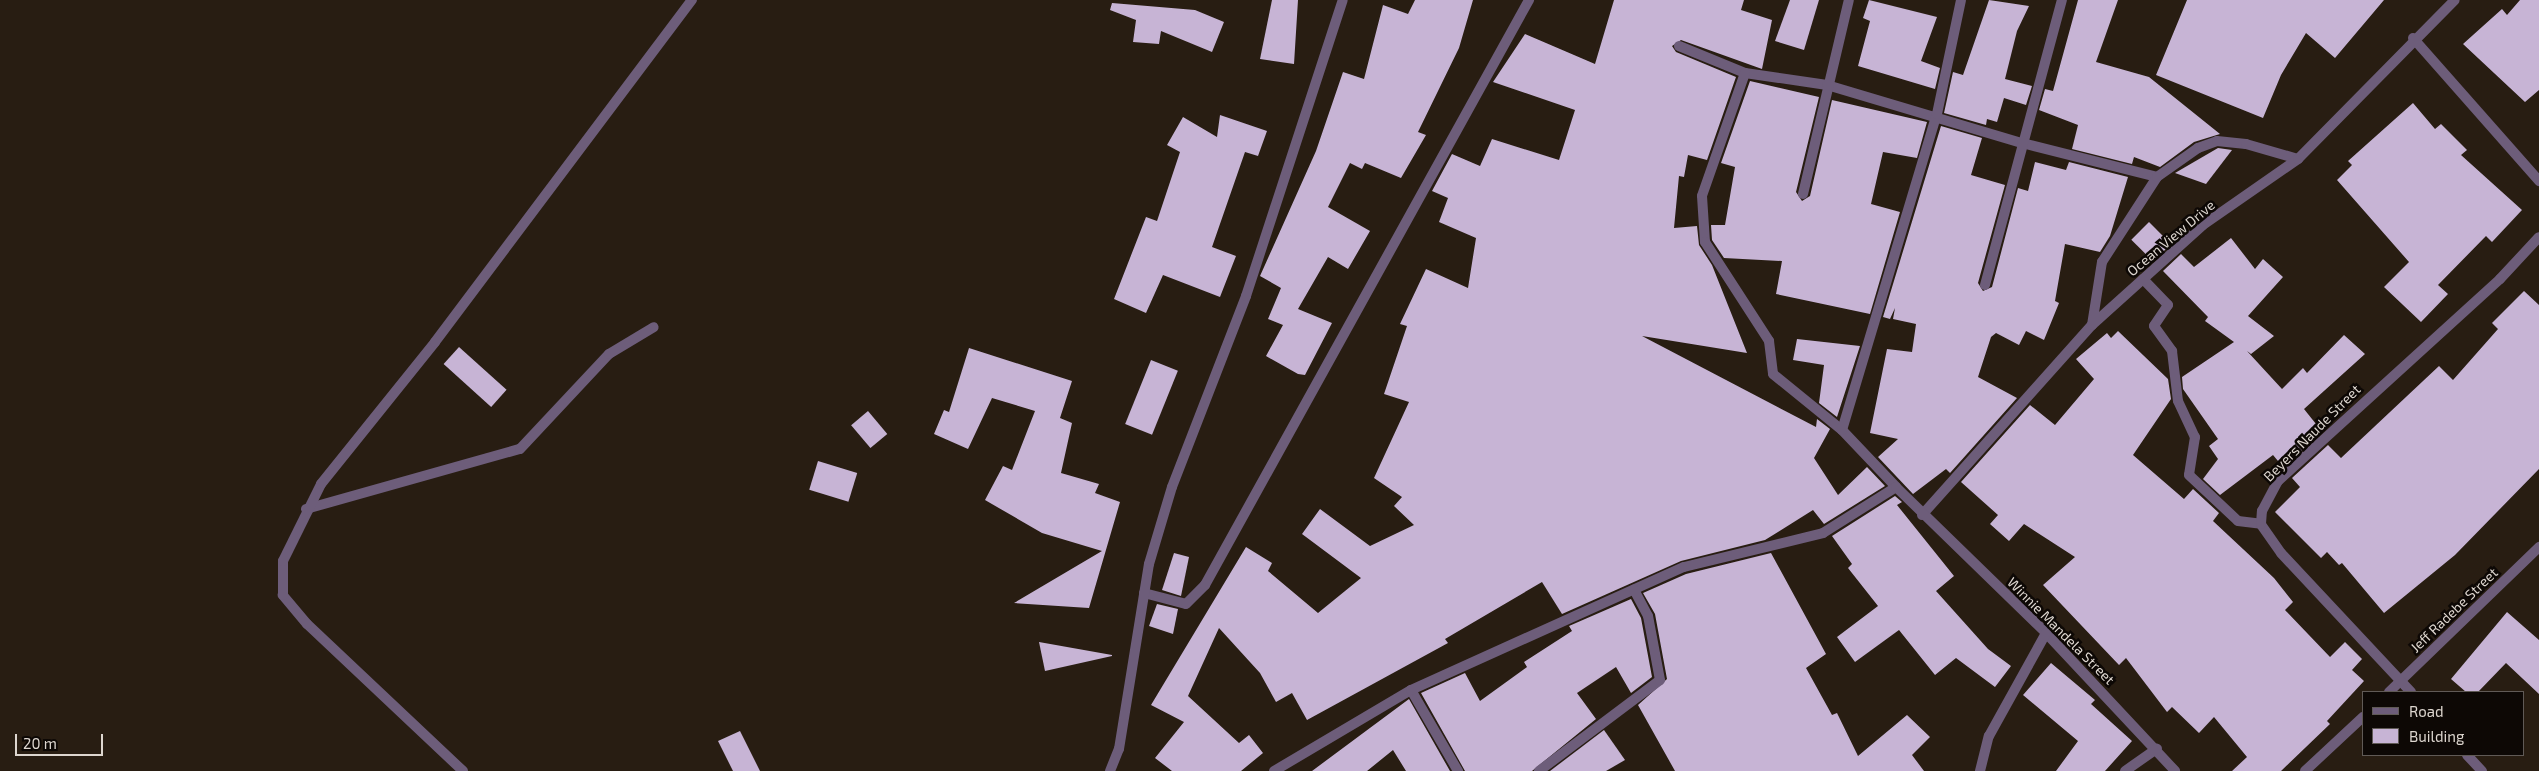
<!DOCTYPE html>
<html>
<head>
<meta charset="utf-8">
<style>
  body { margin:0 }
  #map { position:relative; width:2539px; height:771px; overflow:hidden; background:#281d12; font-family:"Exo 2",sans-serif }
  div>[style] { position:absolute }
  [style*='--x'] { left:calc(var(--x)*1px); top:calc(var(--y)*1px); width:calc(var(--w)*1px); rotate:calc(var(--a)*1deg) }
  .building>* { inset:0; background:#c7b4d5; transform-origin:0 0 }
  .street>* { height:10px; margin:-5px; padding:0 5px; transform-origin:5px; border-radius:5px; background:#6d5d7a }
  span { translate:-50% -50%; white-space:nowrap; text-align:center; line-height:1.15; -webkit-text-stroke:5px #0d0805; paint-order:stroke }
  .street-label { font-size:14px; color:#ddd6cf }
  .legend { position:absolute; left:2362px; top:691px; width:162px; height:65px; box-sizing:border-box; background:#0d0805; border:1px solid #605a56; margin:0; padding:6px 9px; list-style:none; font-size:15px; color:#ddd6cf }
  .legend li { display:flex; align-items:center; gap:10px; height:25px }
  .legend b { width:25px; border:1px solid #605a56 }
  .scale { position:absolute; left:15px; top:734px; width:88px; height:22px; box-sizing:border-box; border:2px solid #ddd6cf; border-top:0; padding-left:6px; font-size:15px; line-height:18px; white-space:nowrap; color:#ddd6cf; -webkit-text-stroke:4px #0d0805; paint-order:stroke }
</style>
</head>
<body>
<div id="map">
  <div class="building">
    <i style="clip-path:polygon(1272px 0,1298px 0,1294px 64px,1260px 59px)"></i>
    <i style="clip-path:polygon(1415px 0,1473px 0,1459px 48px,1418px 132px,1426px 135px,1401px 178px,1365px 163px,1362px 169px,1350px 163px,1328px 207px,1370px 231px,1348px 269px,1328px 257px,1298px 309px,1332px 323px,1305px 375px,1298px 374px,1266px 356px,1283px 325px,1268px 319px,1281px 288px,1260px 276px,1316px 151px,1343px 72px,1364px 79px,1383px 5px,1408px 14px)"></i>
    <i style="clip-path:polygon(1614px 0,1744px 0,1741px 10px,1772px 20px,1762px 69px,1681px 40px,1672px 46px,1676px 52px,1736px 77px,1707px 160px,1688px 155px,1684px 177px,1679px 176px,1674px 228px,1697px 226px,1699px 245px,1712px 265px,1747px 353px,1642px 336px,1816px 427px,1817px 419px,1830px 429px,1814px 458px,1838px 495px,1867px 467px,1885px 486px,1824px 524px,1813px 510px,1765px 540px,1681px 561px,1562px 614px,1542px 582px,1445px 639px,1448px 643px,1307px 720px,1292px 693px,1276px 702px,1260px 673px,1219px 628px,1188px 696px,1239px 743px,1249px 735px,1263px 753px,1241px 771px,1172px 771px,1155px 758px,1184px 722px,1151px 705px,1246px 547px,1272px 563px,1268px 571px,1318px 613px,1361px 578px,1302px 534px,1320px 509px,1370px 546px,1414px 525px,1394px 506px,1402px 497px,1374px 478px,1409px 402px,1384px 394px,1407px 326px,1400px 324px,1426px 269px,1468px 288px,1476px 238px,1439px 222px,1448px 198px,1432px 191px,1452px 154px,1480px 166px,1492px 139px,1559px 160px,1575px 110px,1493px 82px,1525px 34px,1595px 64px)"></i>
    <i style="clip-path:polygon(1790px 0,1819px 0,1804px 50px,1775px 41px)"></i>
    <i style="clip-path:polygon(1869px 0,1937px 17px,1921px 61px,1940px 68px,1935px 89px,1858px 66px,1870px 21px,1863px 18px)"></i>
    <i style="clip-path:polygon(1989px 0,2029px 6px,2017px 31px,2005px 79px,2032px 86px,2026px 105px,2004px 98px,1997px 122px,1987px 119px,1986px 125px,1944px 113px,1953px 72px,1963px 75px)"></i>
    <i style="clip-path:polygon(2078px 0,2118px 0,2096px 62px,2149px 77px,2220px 134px,2194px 142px,2160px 167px,2134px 157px,2132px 164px,2072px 149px,2078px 125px,2039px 110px,2045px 89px,2053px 91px)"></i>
    <i style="clip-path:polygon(2187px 0,2384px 0,2335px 58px,2306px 33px,2281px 75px,2263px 118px,2156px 75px)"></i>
    <i style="clip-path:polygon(2520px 0,2539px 0,2539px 90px,2525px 102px,2463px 44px,2502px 9px,2507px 15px)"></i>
    <i style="clip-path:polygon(1112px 3px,1195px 10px,1224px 22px,1212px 52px,1161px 31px,1159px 44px,1133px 42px,1136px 20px,1110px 10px)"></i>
    <i style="clip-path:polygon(1750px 81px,1819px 97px,1796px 192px,1802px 201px,1810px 196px,1832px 100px,1927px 122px,1917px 158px,1883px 152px,1871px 204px,1900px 212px,1870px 314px,1776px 294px,1782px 261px,1724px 258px,1712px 240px,1711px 225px,1725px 225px,1735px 167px,1721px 163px)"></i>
    <i style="clip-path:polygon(2413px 103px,2435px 129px,2441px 124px,2467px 150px,2461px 155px,2522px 210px,2492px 242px,2486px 236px,2438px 285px,2448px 294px,2421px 322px,2384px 287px,2409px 262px,2337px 180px,2352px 165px,2348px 161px)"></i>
    <i style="clip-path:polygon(1220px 115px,1267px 131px,1258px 156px,1245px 152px,1212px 247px,1236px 256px,1220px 297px,1163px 275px,1146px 313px,1114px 299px,1146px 217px,1157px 221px,1180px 152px,1167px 145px,1183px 117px,1217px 137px)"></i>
    <i style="clip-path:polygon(1941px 126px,1982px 138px,1971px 175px,2005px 185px,1978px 283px,1983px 291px,1992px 287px,2018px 188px,2028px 191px,2035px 162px,2066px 170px,2069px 162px,2128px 177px,2110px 236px,2100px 252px,2065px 244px,2055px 301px,2059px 303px,2044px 340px,2026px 331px,2019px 345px,1996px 333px,1991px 337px,1978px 377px,2017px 398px,1950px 473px,1946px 469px,1913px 494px,1878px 457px,1898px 439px,1870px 433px,1887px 349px,1912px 352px,1916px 324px,1893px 319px,1895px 308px,1890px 319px,1883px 317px)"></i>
    <i style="clip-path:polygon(2218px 148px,2232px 150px,2206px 184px,2175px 173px)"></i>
    <i style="left:2149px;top:222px;width:31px;height:25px;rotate:45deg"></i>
    <i style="clip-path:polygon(2231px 238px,2255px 269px,2263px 259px,2283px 277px,2248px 316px,2274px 336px,2251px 354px,2247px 351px,2282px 389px,2303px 368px,2307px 373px,2344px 335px,2365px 354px,2304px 409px,2320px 429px,2319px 435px,2283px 467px,2273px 455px,2220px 495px,2203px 479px,2218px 459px,2209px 446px,2218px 439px,2183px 389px,2182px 377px,2234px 342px,2205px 321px,2208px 317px,2163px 271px,2181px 254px,2194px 267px)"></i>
    <i style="clip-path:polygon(2524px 291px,2539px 305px,2539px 469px,2455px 555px,2384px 613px,2342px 563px,2339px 565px,2327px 552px,2321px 558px,2275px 512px,2300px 487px,2292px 478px,2328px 445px,2341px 458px,2439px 366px,2453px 380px,2498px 329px,2492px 323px)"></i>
    <i style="clip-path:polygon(2118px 331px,2168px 379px,2171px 399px,2133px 455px,2184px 499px,2193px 489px,2219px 513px,2213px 521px,2274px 578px,2293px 602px,2285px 610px,2330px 657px,2345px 642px,2362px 659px,2352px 670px,2364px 681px,2327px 721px,2330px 724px,2281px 771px,2232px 771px,2247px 757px,2214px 717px,2199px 733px,2172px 707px,2167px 712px,2126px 658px,2119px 665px,2043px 585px,2075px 557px,2024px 524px,2009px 541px,1990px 524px,1998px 515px,1961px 482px,2030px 405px,2055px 425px,2094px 379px,2076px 359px,2107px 333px,2111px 338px)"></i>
    <i style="clip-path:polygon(1797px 339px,1860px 346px,1837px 417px,1819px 403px,1824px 365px,1793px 360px)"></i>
    <i style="left:459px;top:347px;width:64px;height:23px;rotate:42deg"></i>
    <i style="clip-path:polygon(969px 348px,1072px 381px,1060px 418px,1072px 423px,1061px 473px,1099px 484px,1095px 493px,1120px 502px,1089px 608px,1014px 603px,1102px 551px,1042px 533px,985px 500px,1003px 466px,1012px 470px,1035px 411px,992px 398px,968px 449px,934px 434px,944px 410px,949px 412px)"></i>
    <i style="left:1151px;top:360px;width:29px;height:69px;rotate:22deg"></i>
    <i style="left:868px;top:411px;width:30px;height:22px;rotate:50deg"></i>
    <i style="left:818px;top:461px;width:41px;height:30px;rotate:17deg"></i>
    <i style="clip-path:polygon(1895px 496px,1902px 502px,1897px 505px,1954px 576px,1936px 591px,1988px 649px,2011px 666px,1995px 687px,1956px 658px,1935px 675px,1899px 630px,1855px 662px,1837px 637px,1878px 606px,1848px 568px,1852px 564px,1832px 536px)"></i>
    <i style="clip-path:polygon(1174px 553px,1189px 557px,1181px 596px,1162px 590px)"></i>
    <i style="clip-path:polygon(1771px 553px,1826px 654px,1806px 668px,1832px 715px,1837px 713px,1858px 756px,1907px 715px,1930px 737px,1912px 755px,1924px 771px,1675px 771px,1638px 705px,1667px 679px,1655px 614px,1643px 593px,1686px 574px)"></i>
    <i style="clip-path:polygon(1631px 599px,1641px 618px,1652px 677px,1631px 693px,1616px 667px,1577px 693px,1596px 719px,1532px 771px,1465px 771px,1421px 693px,1465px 673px,1480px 701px,1527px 667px,1524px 662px,1572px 631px,1569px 626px)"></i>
    <i style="clip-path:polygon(1157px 604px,1178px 609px,1173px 634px,1149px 626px)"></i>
    <i style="clip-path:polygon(2507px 612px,2539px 640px,2539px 694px,2506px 663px,2478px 692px,2466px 692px,2451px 679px)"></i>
    <i style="clip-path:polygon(1039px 642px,1112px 655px,1112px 656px,1045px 671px)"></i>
    <i style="clip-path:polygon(2051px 663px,2095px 700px,2091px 704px,2132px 741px,2105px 771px,2056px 771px,2078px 741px,2023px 695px)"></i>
    <i style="clip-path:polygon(1409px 699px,1450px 771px,1406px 771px,1393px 750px,1367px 771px,1312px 771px)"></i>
    <i style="clip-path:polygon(1604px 730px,1625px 760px,1606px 771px,1550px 771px)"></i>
    <i style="clip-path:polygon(740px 731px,760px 771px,733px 771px,718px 741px)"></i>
  </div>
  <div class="street">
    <i style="--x:2413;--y:38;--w:191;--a:48.6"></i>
    <i style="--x:1679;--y:46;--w:71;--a:22.2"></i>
    <i style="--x:1745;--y:73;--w:83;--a:8.3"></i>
    <i style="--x:1827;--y:85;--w:203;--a:16.6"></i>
    <i style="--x:2022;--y:143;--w:139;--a:14.1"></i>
    <i style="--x:1745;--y:73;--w:130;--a:109.3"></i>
    <i style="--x:1702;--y:196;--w:46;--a:86.3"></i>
    <i style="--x:1705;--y:242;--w:118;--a:57.1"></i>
    <i style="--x:1769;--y:341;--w:33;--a:83"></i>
    <i style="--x:1773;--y:374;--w:89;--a:39.1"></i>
    <i style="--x:1842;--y:430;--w:79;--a:46.5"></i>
    <i style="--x:1803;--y:194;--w:199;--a:-76.7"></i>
    <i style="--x:2143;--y:279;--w:36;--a:46"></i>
    <i style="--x:2168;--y:305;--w:25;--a:124"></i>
    <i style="--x:2154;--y:326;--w:31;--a:54"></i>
    <i style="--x:2172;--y:351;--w:50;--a:83.2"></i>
    <i style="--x:2178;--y:401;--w:40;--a:65"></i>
    <i style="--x:2195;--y:437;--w:38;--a:99"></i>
    <i style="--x:2189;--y:475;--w:67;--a:43.2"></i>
    <i style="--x:2238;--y:521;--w:23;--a:7"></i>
    <i style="--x:1985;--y:285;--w:295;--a:-74.9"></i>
    <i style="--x:2092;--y:325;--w:64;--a:-81"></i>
    <i style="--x:2102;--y:262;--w:101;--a:-57.1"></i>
    <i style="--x:2157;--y:177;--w:50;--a:-35.3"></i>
    <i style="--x:2198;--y:148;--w:20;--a:-20"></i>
    <i style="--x:2217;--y:141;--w:29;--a:6"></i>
    <i style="--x:2246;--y:144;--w:54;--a:16.1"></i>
    <i style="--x:1842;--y:430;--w:330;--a:-73.3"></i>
    <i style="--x:1937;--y:114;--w:116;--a:-78.1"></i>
    <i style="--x:306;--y:509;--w:222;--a:-15.7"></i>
    <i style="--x:520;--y:449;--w:130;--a:-46.9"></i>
    <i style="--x:609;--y:354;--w:52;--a:-31"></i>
    <i style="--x:1922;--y:515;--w:255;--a:-48.2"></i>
    <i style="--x:2092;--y:325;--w:149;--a:-42"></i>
    <i style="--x:2203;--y:225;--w:116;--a:-34.8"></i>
    <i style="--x:2298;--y:159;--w:223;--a:-45.4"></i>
    <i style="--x:1144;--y:593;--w:43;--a:14.7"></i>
    <i style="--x:1186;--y:604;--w:27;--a:-45"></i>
    <i style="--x:1205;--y:585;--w:669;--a:-61.02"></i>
    <i style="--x:1411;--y:690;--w:94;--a:59.9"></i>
    <i style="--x:2389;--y:692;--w:209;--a:-44"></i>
    <i style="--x:2411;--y:692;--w:190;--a:-133.1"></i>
    <i style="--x:2281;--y:553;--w:35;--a:-125"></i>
    <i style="--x:2261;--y:524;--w:13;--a:-86"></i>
    <i style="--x:2262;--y:511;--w:34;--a:-62"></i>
    <i style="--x:2278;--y:481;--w:300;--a:-42.3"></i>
    <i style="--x:2500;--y:279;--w:57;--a:-47.1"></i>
    <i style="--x:2467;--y:755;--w:22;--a:47"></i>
    <i style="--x:463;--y:771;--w:214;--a:-136.7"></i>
    <i style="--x:307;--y:624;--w:38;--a:-130"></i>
    <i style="--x:283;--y:595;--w:34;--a:-90"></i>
    <i style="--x:283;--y:561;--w:86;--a:-63.7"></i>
    <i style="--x:321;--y:484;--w:182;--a:-51.2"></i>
    <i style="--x:435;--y:342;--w:428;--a:-53.1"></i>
    <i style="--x:1110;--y:771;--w:24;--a:-68"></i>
    <i style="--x:1119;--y:749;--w:187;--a:-80.8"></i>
    <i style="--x:1149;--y:564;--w:80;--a:-73.4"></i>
    <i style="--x:1172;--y:487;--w:205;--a:-68.8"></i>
    <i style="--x:1246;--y:296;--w:311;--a:-71.9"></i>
    <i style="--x:1274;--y:771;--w:159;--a:-30.6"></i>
    <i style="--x:1411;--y:690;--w:299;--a:-24.3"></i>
    <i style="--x:1684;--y:567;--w:143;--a:-13.7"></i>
    <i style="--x:1823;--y:533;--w:86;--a:-32.2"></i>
    <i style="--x:1896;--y:487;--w:209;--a:44.2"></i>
    <i style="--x:2046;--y:633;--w:189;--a:46.9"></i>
    <i style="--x:1539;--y:771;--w:151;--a:-36.9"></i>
    <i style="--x:1660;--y:680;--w:65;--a:-100.6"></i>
    <i style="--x:1648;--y:616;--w:30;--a:-118"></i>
    <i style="--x:1980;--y:771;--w:36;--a:-76"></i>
    <i style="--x:1989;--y:736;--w:118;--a:-61"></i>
    <i style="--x:2125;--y:771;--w:39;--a:-35"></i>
    <i style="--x:2305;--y:771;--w:79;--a:-43"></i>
  </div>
  <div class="street-label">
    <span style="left:2171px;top:238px;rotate:-40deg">Ocean View Drive</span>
    <span style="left:2312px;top:433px;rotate:-45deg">Beyers Naude Street</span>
    <span style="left:2454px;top:610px;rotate:-44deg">Jeff Radebe Street</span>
    <span style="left:2061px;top:631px;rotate:45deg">Winnie Mandela Street</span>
  </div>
  <ul class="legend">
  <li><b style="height:6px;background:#6d5d7a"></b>Road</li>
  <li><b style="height:14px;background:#c7b4d5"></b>Building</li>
  </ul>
  <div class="scale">20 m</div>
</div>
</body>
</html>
